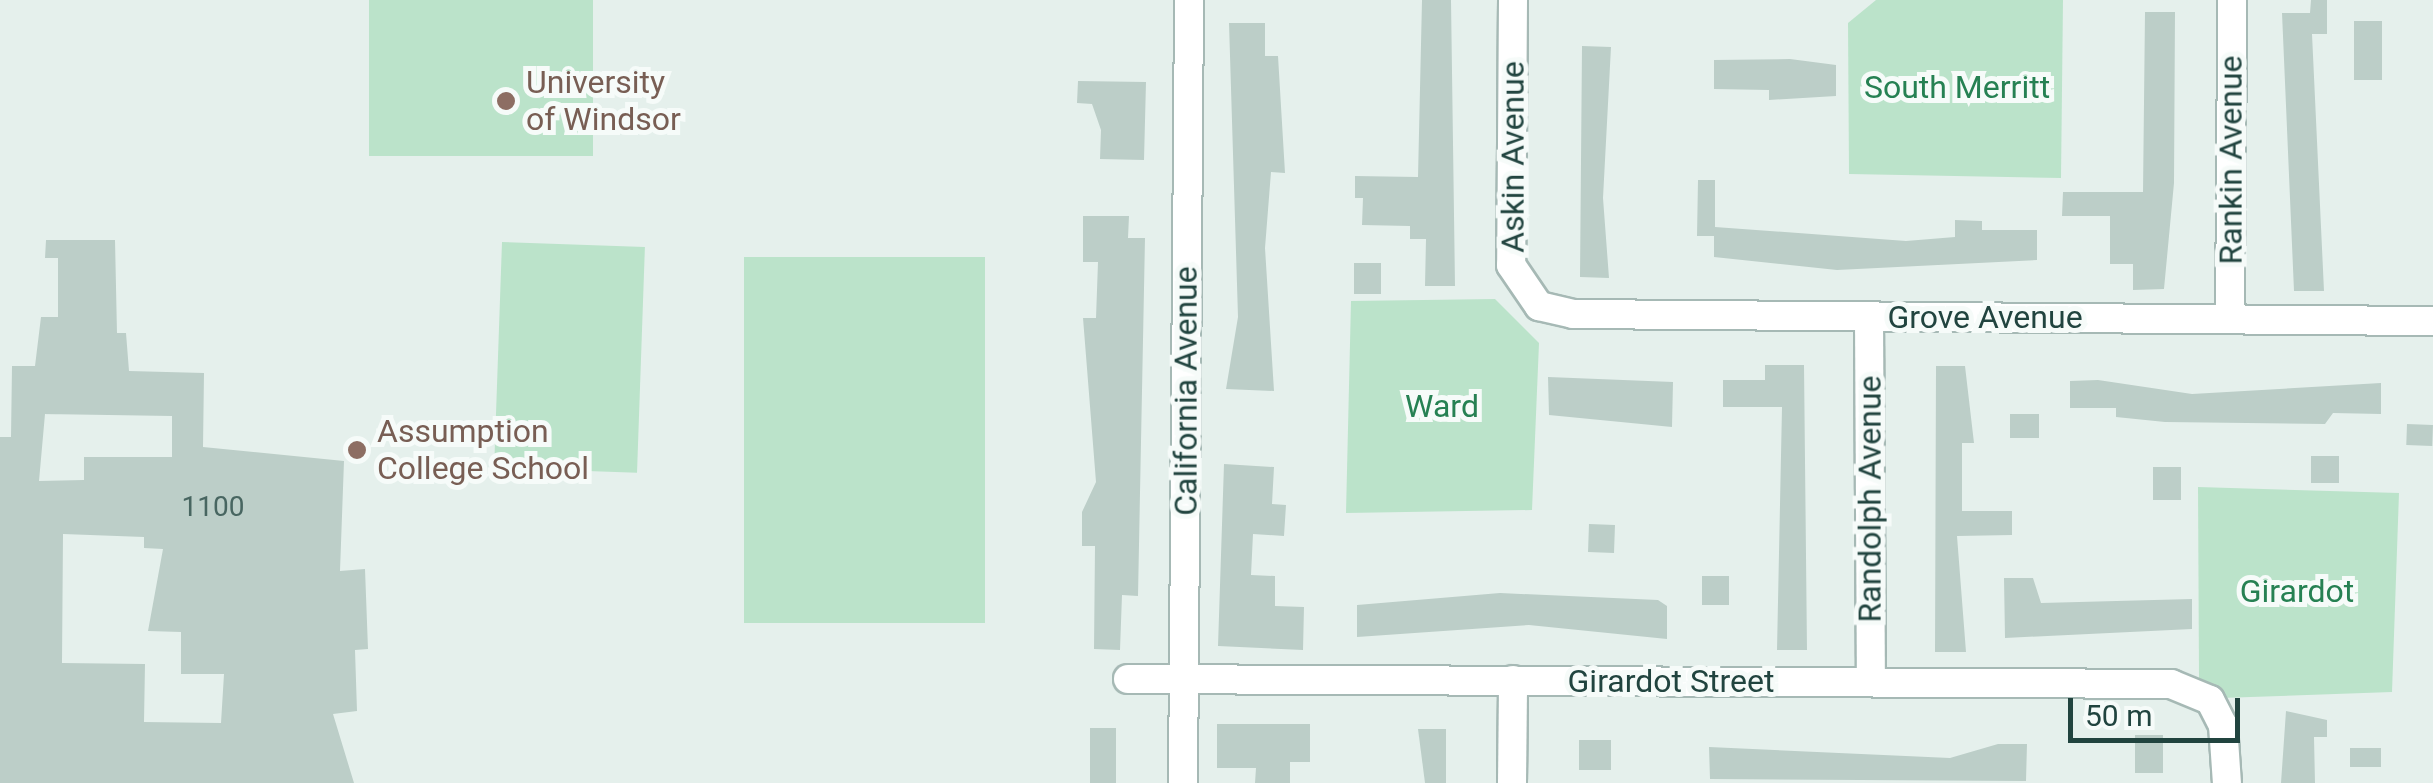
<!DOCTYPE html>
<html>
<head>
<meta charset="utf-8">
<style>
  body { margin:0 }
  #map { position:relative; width:2433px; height:783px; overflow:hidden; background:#e5f0ec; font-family:Roboto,sans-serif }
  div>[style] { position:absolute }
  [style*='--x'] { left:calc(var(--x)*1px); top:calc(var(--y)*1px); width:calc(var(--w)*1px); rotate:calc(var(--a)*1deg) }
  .green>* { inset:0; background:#bbe3ca; transform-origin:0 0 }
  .building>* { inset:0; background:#bccec8; transform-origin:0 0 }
  .roads { filter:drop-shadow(2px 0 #a6b9b5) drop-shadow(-2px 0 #a6b9b5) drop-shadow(0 2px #a6b9b5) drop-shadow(0 -2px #a6b9b5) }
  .street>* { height:28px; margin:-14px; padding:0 14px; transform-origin:14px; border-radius:14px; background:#fff }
  .dots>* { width:28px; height:28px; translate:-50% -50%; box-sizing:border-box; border:5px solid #f6fbf9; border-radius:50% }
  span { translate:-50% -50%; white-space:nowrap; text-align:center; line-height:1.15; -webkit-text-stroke:10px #f6fbf9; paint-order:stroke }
  .number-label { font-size:28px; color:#486661 }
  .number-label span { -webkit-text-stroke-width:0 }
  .education-label { font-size:32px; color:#785e54 }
  .left { translate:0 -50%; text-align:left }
  .park-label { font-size:32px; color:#268153 }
  .street-label { font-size:32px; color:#21443f }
  .scale { position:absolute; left:2068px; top:698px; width:172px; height:45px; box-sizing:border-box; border:5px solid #21443f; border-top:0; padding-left:12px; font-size:30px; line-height:35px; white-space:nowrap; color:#21443f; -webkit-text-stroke:8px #f6fbf9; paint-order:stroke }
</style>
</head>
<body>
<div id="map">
  <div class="green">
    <i style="left:369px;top:0;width:224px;height:156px"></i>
    <i style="clip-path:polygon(1876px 0,2063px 0,2061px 178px,1849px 174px,1848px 23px)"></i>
    <i style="left:502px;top:242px;width:143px;height:226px;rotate:2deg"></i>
    <i style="left:744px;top:257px;width:241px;height:366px"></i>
    <i style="clip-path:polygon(1495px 299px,1539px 343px,1532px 510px,1346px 513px,1351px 301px)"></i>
    <i style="clip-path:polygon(2198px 487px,2399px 493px,2392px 692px,2221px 698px,2199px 678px)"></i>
  </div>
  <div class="building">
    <i style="clip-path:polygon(1422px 0,1451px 0,1455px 286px,1425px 286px,1426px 239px,1410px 239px,1410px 226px,1362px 225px,1363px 198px,1355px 198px,1355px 176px,1418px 177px)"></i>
    <i style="clip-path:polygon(2311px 0,2327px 0,2327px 34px,2312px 34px,2324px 291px,2294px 291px,2282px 13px,2310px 13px)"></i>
    <i style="clip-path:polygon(2145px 12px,2175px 12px,2174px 183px,2164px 289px,2133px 290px,2133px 264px,2110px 264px,2110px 216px,2062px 216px,2063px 192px,2143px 192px)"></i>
    <i style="left:2354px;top:21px;width:28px;height:59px"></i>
    <i style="clip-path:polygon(1229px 23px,1265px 23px,1265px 56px,1278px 56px,1285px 173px,1271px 172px,1265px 248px,1274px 391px,1226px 389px,1238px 317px)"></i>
    <i style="clip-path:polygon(1582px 46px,1611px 47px,1603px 198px,1609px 278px,1580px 277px)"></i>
    <i style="clip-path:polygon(1790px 59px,1836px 65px,1836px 96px,1769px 100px,1769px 90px,1714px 89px,1714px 60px)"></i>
    <i style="clip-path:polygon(1078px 81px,1146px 82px,1144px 160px,1100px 159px,1101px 130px,1092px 104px,1077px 103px)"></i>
    <i style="clip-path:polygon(1698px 180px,1715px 180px,1715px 227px,1906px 241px,1955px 237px,1955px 220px,1982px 221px,1982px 230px,2037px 230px,2037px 260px,1837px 270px,1714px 257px,1714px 236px,1697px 236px)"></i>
    <i style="clip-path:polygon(1083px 216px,1129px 216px,1128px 238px,1145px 238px,1138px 596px,1122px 595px,1120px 650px,1094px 649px,1095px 546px,1082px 546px,1082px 512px,1096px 482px,1083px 318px,1096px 318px,1098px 262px,1083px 262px)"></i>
    <i style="clip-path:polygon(evenodd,46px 240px,115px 240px,117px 333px,126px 333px,129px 371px,204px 373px,203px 447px,344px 461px,340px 571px,365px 569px,368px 649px,355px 650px,357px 711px,333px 714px,354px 783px,0 783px,0 437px,11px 437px,12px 366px,35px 366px,41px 317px,58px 317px,58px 258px,45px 258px,46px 240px,45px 414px,172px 416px,172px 457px,84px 457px,84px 480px,39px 481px,45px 414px,46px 240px,63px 534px,144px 537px,144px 548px,163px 549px,148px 631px,181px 632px,181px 674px,224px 674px,221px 723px,144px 722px,145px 664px,62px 663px,63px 534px)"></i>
    <i style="left:1354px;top:263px;width:27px;height:31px"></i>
    <i style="clip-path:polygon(1765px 365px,1804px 365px,1807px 650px,1777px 650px,1782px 407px,1723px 407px,1723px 380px,1765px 380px)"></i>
    <i style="clip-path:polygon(1936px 366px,1965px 366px,1974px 443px,1962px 443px,1962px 511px,2012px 511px,2012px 535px,1957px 536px,1966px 652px,1935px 652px)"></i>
    <i style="clip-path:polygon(1548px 377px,1673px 382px,1672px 427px,1549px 415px)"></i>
    <i style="clip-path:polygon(2098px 380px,2192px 394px,2381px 383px,2381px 414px,2333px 413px,2325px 424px,2165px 422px,2116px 417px,2116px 408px,2070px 408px,2070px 381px)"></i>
    <i style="left:2010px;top:414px;width:29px;height:24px"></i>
    <i style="left:2407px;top:424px;width:26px;height:21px;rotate:2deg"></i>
    <i style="left:2311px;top:456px;width:28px;height:27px"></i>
    <i style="clip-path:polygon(1224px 464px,1274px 467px,1272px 504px,1286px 505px,1284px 536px,1253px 534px,1251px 575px,1275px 576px,1275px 606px,1304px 607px,1303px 650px,1218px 646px)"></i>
    <i style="left:2153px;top:467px;width:28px;height:33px"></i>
    <i style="left:1589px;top:524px;width:26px;height:28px;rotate:2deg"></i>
    <i style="left:1702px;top:576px;width:27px;height:29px"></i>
    <i style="clip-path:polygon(2004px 578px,2033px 578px,2041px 603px,2192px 599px,2192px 629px,2005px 638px)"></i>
    <i style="clip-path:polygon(1500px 593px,1658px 600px,1667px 606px,1667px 639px,1529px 625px,1357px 637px,1357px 605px)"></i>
    <i style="clip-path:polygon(2286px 711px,2327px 720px,2327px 737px,2314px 737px,2315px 783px,2281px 783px)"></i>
    <i style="clip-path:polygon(1217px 724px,1310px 724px,1310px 762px,1290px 762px,1290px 783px,1255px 783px,1256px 768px,1217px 768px)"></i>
    <i style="left:1090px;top:728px;width:26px;height:55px"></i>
    <i style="clip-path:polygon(1418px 729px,1446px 729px,1446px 783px,1425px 783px)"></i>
    <i style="left:2135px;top:735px;width:28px;height:38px"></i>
    <i style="left:1579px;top:740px;width:32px;height:30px"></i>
    <i style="clip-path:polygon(1998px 744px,2027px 744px,2026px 781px,1710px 779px,1709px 747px,1950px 758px)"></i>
    <i style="left:2350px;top:748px;width:31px;height:19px"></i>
  </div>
  <div class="roads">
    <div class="street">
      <i style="--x:1513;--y:0;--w:265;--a:90.4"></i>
      <i style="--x:1511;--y:265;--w:50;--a:55.7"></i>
      <i style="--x:1539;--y:306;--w:35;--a:13"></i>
      <i style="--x:1573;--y:314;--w:860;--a:0.47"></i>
      <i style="--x:1869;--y:316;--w:366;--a:89.7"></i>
      <i style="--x:2230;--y:319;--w:319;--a:-89.6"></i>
      <i style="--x:1128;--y:679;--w:1043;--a:0.27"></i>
      <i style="--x:2171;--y:684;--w:42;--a:22.3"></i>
      <i style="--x:2210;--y:700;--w:28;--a:63"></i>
      <i style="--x:2223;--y:725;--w:58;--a:86.1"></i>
      <i style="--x:1183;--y:783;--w:783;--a:-89.56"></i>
      <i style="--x:1512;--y:783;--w:103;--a:-89.4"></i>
    </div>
  </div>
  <div class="dots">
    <i style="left:506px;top:101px;background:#8d6e63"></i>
    <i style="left:357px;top:450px;background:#8d6e63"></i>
  </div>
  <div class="number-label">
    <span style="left:213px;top:507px">1100</span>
  </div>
  <div class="education-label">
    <span class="left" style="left:526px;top:101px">University<br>of Windsor</span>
    <span class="left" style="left:377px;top:450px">Assumption<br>College School</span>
  </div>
  <div class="park-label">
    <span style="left:1957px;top:87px">South Merritt</span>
    <span style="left:1442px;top:406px">Ward</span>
    <span style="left:2297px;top:591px">Girardot</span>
  </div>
  <div class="street-label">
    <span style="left:1513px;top:157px;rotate:-90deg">Askin Avenue</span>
    <span style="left:2231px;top:160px;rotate:-90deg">Rankin Avenue</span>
    <span style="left:1985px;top:317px">Grove Avenue</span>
    <span style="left:1186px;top:391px;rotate:-90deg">California Avenue</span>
    <span style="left:1870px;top:499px;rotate:-90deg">Randolph Avenue</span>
    <span style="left:1671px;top:681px">Girardot Street</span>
  </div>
  <div class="scale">50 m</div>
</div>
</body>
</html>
